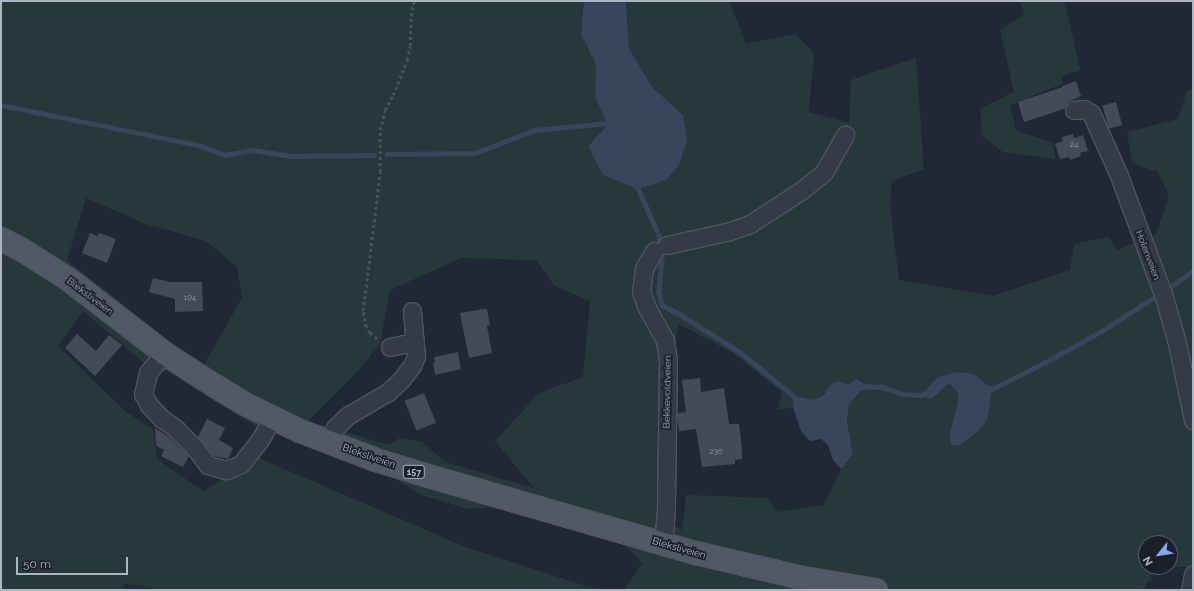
<!DOCTYPE html>
<html>
<head>
<meta charset="utf-8">
<style>
  body { margin:0 }
  #map { position:relative; width:1194px; height:591px; overflow:hidden; background:#212835; font-family:Raleway,sans-serif }
  div>[style] { position:absolute }
  [style*='--x'] { left:calc(var(--x)*1px); top:calc(var(--y)*1px); width:calc(var(--w)*1px); rotate:calc(var(--a)*1deg) }
  .green>* { inset:0; background:#27383a }
  .water>* { inset:0; background:#38455d }
  .stream>* { height:4.5px; margin:-2.25px; padding:0 2.25px; transform-origin:2.25px; border-radius:2.25px; background:#38455d }
  .building>* { inset:0; background:#434b59; transform-origin:0 0 }
  .path>* { height:2.5px; margin-top:-1.25px; transform-origin:0; background:repeating-linear-gradient(90deg,#455357 0 3px,transparent 0 6px) }
  .roads { filter:drop-shadow(1px 0 #4f5560) drop-shadow(-1px 0 #4f5560) drop-shadow(0 1px #4f5560) drop-shadow(0 -1px #4f5560) }
  .minor>* { height:17px; margin:-8.5px; padding:0 8.5px; transform-origin:8.5px; border-radius:8.5px; background:#343a46 }
  .major>* { height:22px; margin:-11px; padding:0 11px; transform-origin:11px; border-radius:11px; background:#525966 }
  span { translate:-50% -50%; white-space:nowrap; text-align:center; line-height:1.15; -webkit-text-stroke:3.5px #1a1f2a; paint-order:stroke }
  .number-label { font-size:8px; color:#949aa8 }
  .number-label span { -webkit-text-stroke-width:0 }
  .shield-label span { padding:1px 3px; background:#1a1f2a; border:1px solid; border-radius:3px; -webkit-text-stroke-width:0 }
  .shield-label { font-size:9px; color:#afb5c2; font-weight:700 }
  .street-label { font-size:10px; color:#afb5c2 }
  .frame { position:absolute; inset:0; border:2px solid #afb5c2; pointer-events:none }
  .north { position:absolute; left:1138px; top:535px; width:40px; height:40px; box-sizing:border-box; background:#1a1f2a; border:1px solid #565b67; border-radius:50%; rotate:240deg; font-size:11px; font-weight:700; line-height:16px; text-align:center; color:#afb5c2 }
  .north::after { content:''; display:block; margin:auto; width:14px; height:18px; background:#87a7ef; clip-path:polygon(50% 0,100% 100%,50% 72%,0 100%) }
  .scale { position:absolute; left:16px; top:557px; width:112px; height:18px; box-sizing:border-box; border:2px solid #afb5c2; border-top:0; padding-left:5px; font-size:12px; line-height:14px; white-space:nowrap; color:#afb5c2; -webkit-text-stroke:3px #1a1f2a; paint-order:stroke }
</style>
</head>
<body>
<div id="map">
  <div class="green">
    <i style="clip-path:polygon(evenodd,1px 1px,584px 1px,581px 34px,596px 65px,595px 97px,607px 123px,604px 129px,588px 146px,683px 115px,652px 87px,629px 48px,626px 1px,729px 1px,746px 44px,795px 34px,814px 53px,809px 112px,849px 123px,851px 80px,916px 58px,924px 169px,892px 181px,890px 206px,899px 280px,993px 296px,1070px 270px,1074px 244px,1108px 237px,1117px 250px,1156px 234px,1169px 196px,1158px 172px,1132px 163px,1127px 132px,1178px 119px,1187px 91px,1193px 88px,1193px 567px,1170px 567px,1170px 543px,1146px 543px,1146px 567px,1152px 567px,1151px 581px,1147px 582px,1146px 587px,1140px 590px,159px 590px,123px 583px,124px 590px,1px 590px,1px 1px,86px 198px,146px 224px,206px 241px,237px 267px,242px 298px,202px 368px,67px 260px,86px 198px,1px 1px,461px 258px,536px 260px,555px 286px,590px 301px,583px 377px,539px 393px,495px 441px,534px 488px,445px 462px,422px 442px,400px 438px,388px 445px,308px 421px,357px 372px,380px 344px,390px 290px,461px 258px,1px 1px,83px 311px,155px 372px,167px 371px,259px 428px,277px 431px,390px 475px,419px 494px,467px 509px,500px 507px,626px 545px,642px 564px,625px 589px,595px 589px,463px 546px,259px 458px,203px 491px,157px 459px,153px 429px,126px 412px,58px 346px,83px 311px,1px 1px,679px 324px,733px 353px,782px 392px,778px 409px,793px 408px,794px 397px,814px 400px,840px 381px,848px 385px,866px 386px,849px 404px,847px 421px,853px 454px,841px 469px,824px 505px,776px 512px,768px 498px,686px 495px,682px 530px,660px 519px,665px 384px,679px 324px)"></i>
    <i style="clip-path:polygon(1020px 1px,1065px 1px,1080px 70px,1062px 76px,1062px 84px,1010px 105px,1016px 130px,1053px 143px,1055px 159px,1003px 152px,982px 136px,980px 109px,1014px 92px,1000px 30px,1025px 14px)"></i>
  </div>
  <div class="water">
    <i style="clip-path:polygon(584px 1px,626px 1px,629px 48px,652px 87px,683px 115px,687px 141px,679px 165px,666px 180px,637px 189px,603px 175px,588px 146px,604px 129px,607px 123px,595px 97px,596px 65px,581px 34px)"></i>
    <i style="clip-path:polygon(956px 372px,974px 374px,992px 389px,987px 421px,976px 433px,959px 445px,951px 446px,950px 433px,958px 402px,958px 392px,949px 383px,931px 399px,921px 395px,938px 377px)"></i>
    <i style="clip-path:polygon(857px 379px,866px 386px,849px 404px,847px 421px,853px 454px,841px 469px,833px 460px,828px 445px,821px 439px,810px 441px,801px 431px,793px 408px,794px 396px,814px 400px,824px 394px,832px 383px,840px 381px,848px 385px)"></i>
  </div>
  <div class="stream">
    <i style="--x:1;--y:105;--w:201;--a:11.5"></i>
    <i style="--x:198;--y:145;--w:29;--a:20"></i>
    <i style="--x:225;--y:155;--w:28;--a:-10"></i>
    <i style="--x:253;--y:150;--w:36;--a:9"></i>
    <i style="--x:289;--y:156;--w:85;--a:-0.7"></i>
    <i style="--x:387;--y:154;--w:88;--a:-0.7"></i>
    <i style="--x:475;--y:153;--w:64;--a:-21"></i>
    <i style="--x:535;--y:130;--w:72;--a:-5.6"></i>
    <i style="--x:607;--y:123;--w:4;--a:14"></i>
    <i style="--x:636;--y:184;--w:56;--a:65.7"></i>
    <i style="--x:659;--y:235;--w:22;--a:82"></i>
    <i style="--x:662;--y:257;--w:35;--a:95"></i>
    <i style="--x:659;--y:292;--w:13;--a:77"></i>
    <i style="--x:662;--y:305;--w:21;--a:28"></i>
    <i style="--x:681;--y:315;--w:71;--a:32.3"></i>
    <i style="--x:741;--y:353;--w:68;--a:39.1"></i>
    <i style="--x:794;--y:396;--w:6;--a:59"></i>
    <i style="--x:1171;--y:286;--w:27;--a:-34"></i>
    <i style="--x:987;--y:387;--w:5;--a:22"></i>
    <i style="--x:992;--y:389;--w:71;--a:-26.9"></i>
    <i style="--x:1055;--y:357;--w:51;--a:-29.1"></i>
    <i style="--x:1100;--y:332;--w:69;--a:-32.5"></i>
    <i style="--x:862;--y:388;--w:4;--a:-27"></i>
    <i style="--x:866;--y:386;--w:16;--a:4"></i>
    <i style="--x:882;--y:387;--w:21;--a:19"></i>
    <i style="--x:902;--y:394;--w:19;--a:3"></i>
    <i style="--x:921;--y:395;--w:5;--a:-22"></i>
  </div>
  <div class="building">
    <i style="clip-path:polygon(1076px 81px,1081px 96px,1068px 102px,1064px 109px,1024px 122px,1018px 102px,1063px 87px,1062px 86px)"></i>
    <i style="left:1116px;top:102px;width:24px;height:14px;rotate:75deg"></i>
    <i style="clip-path:polygon(1073px 134px,1074px 138px,1083px 135px,1088px 151px,1080px 153px,1081px 156px,1070px 160px,1069px 157px,1060px 159px,1055px 144px,1063px 141px,1062px 137px)"></i>
    <i style="clip-path:polygon(90px 233px,97px 236px,99px 233px,116px 239px,107px 263px,82px 253px)"></i>
    <i style="clip-path:polygon(153px 278px,170px 282px,202px 282px,203px 311px,175px 312px,175px 299px,149px 292px)"></i>
    <i style="clip-path:polygon(484px 309px,487px 309px,490px 325px,487px 326px,492px 353px,469px 358px,460px 313px)"></i>
    <i style="clip-path:polygon(77px 334px,96px 351px,109px 335px,122px 345px,95px 376px,65px 348px)"></i>
    <i style="clip-path:polygon(458px 352px,461px 369px,435px 375px,433px 362px,435px 362px,434px 357px)"></i>
    <i style="clip-path:polygon(700px 378px,701px 392px,724px 388px,729px 424px,739px 424px,742px 449px,742px 459px,735px 460px,735px 464px,702px 467px,696px 429px,679px 431px,677px 413px,686px 412px,682px 380px)"></i>
    <i style="left:424px;top:393px;width:32px;height:21px;rotate:68deg"></i>
    <i style="clip-path:polygon(207px 419px,225px 428px,219px 440px,233px 448px,228px 459px,214px 456px,198px 437px)"></i>
    <i style="clip-path:polygon(155px 428px,169px 437px,189px 456px,183px 467px,161px 456px,164px 450px,156px 446px)"></i>
  </div>
  <div class="path">
    <i style="--x:377;--y:339;--w:9;--a:-139"></i>
    <i style="--x:370;--y:333;--w:7;--a:-124"></i>
    <i style="--x:366;--y:327;--w:16;--a:-101"></i>
    <i style="--x:363;--y:311;--w:140;--a:-83"></i>
    <i style="--x:380;--y:172;--w:42;--a:-90"></i>
    <i style="--x:380;--y:130;--w:21;--a:-76"></i>
    <i style="--x:385;--y:110;--w:17;--a:-62"></i>
    <i style="--x:393;--y:95;--w:38;--a:-68"></i>
    <i style="--x:407;--y:60;--w:14;--a:-78"></i>
    <i style="--x:410;--y:46;--w:30;--a:-88"></i>
    <i style="--x:411;--y:16;--w:15;--a:-79"></i>
  </div>
  <div class="roads">
    <div class="minor">
      <i style="--x:1074;--y:110;--w:10;--a:-6"></i>
      <i style="--x:1084;--y:109;--w:8;--a:30"></i>
      <i style="--x:1091;--y:113;--w:66;--a:65.8"></i>
      <i style="--x:1118;--y:173;--w:132;--a:69.6"></i>
      <i style="--x:1164;--y:297;--w:48;--a:74.2"></i>
      <i style="--x:1177;--y:343;--w:79;--a:78.3"></i>
      <i style="--x:667;--y:245;--w:65;--a:-12.5"></i>
      <i style="--x:730;--y:231;--w:21;--a:-19"></i>
      <i style="--x:750;--y:224;--w:62;--a:-33.2"></i>
      <i style="--x:802;--y:190;--w:28;--a:-39"></i>
      <i style="--x:824;--y:172;--w:43;--a:-60.4"></i>
      <i style="--x:654;--y:251;--w:20;--a:120"></i>
      <i style="--x:644;--y:268;--w:24;--a:97"></i>
      <i style="--x:641;--y:292;--w:17;--a:69"></i>
      <i style="--x:647;--y:308;--w:38;--a:61"></i>
      <i style="--x:665;--y:341;--w:18;--a:81"></i>
      <i style="--x:668;--y:359;--w:151;--a:90.8"></i>
      <i style="--x:666;--y:510;--w:33;--a:95"></i>
      <i style="--x:390;--y:347;--w:25;--a:-12"></i>
      <i style="--x:164;--y:353;--w:26;--a:129"></i>
      <i style="--x:148;--y:373;--w:22;--a:103"></i>
      <i style="--x:143;--y:394;--w:13;--a:61"></i>
      <i style="--x:149;--y:405;--w:18;--a:47"></i>
      <i style="--x:161;--y:418;--w:19;--a:36"></i>
      <i style="--x:176;--y:429;--w:27;--a:45"></i>
      <i style="--x:195;--y:448;--w:21;--a:53"></i>
      <i style="--x:208;--y:465;--w:19;--a:16"></i>
      <i style="--x:226;--y:470;--w:16;--a:-22"></i>
      <i style="--x:241;--y:464;--w:31;--a:-52"></i>
      <i style="--x:260;--y:440;--w:25;--a:-61"></i>
      <i style="--x:330;--y:443;--w:16;--a:-72"></i>
      <i style="--x:335;--y:428;--w:17;--a:-45"></i>
      <i style="--x:347;--y:416;--w:48;--a:-30.3"></i>
      <i style="--x:388;--y:392;--w:18;--a:-43"></i>
      <i style="--x:401;--y:380;--w:20;--a:-53"></i>
      <i style="--x:413;--y:364;--w:9;--a:-69"></i>
      <i style="--x:416;--y:356;--w:45;--a:-95.1"></i>
      <i style="--x:1190;--y:590;--w:16;--a:-79"></i>
    </div>
    <div class="major">
      <i style="--x:1;--y:239;--w:20;--a:27"></i>
      <i style="--x:19;--y:248;--w:58;--a:32.3"></i>
      <i style="--x:68;--y:279;--w:121;--a:37.6"></i>
      <i style="--x:164;--y:353;--w:61;--a:32.9"></i>
      <i style="--x:215;--y:386;--w:33;--a:31"></i>
      <i style="--x:243;--y:403;--w:64;--a:26.2"></i>
      <i style="--x:300;--y:431;--w:81;--a:20.9"></i>
      <i style="--x:376;--y:460;--w:51;--a:17"></i>
      <i style="--x:425;--y:475;--w:282;--a:16.1"></i>
      <i style="--x:696;--y:553;--w:105;--a:13.2"></i>
      <i style="--x:798;--y:577;--w:79;--a:9.5"></i>
    </div>
  </div>
  <div class="number-label">
    <span style="left:1074px;top:145px">24</span>
    <span style="left:190px;top:298px">194</span>
    <span style="left:716px;top:452px">230</span>
  </div>
  <div class="shield-label">
    <span style="left:414px;top:472px">157</span>
  </div>
  <div class="street-label">
    <span style="left:1148px;top:255px;rotate:69deg">Holenveien</span>
    <span style="left:90px;top:296px;rotate:37deg">Bleksliveien</span>
    <span style="left:667px;top:392px;rotate:-89deg">Bekkevoldveien</span>
    <span style="left:369px;top:456px;rotate:19deg">Bleksliveien</span>
    <span style="left:679px;top:548px;rotate:16deg">Bleksliveien</span>
  </div>
  <div class="frame"></div>
  <div class="north">N</div>
  <div class="scale">50 m</div>
</div>
</body>
</html>
